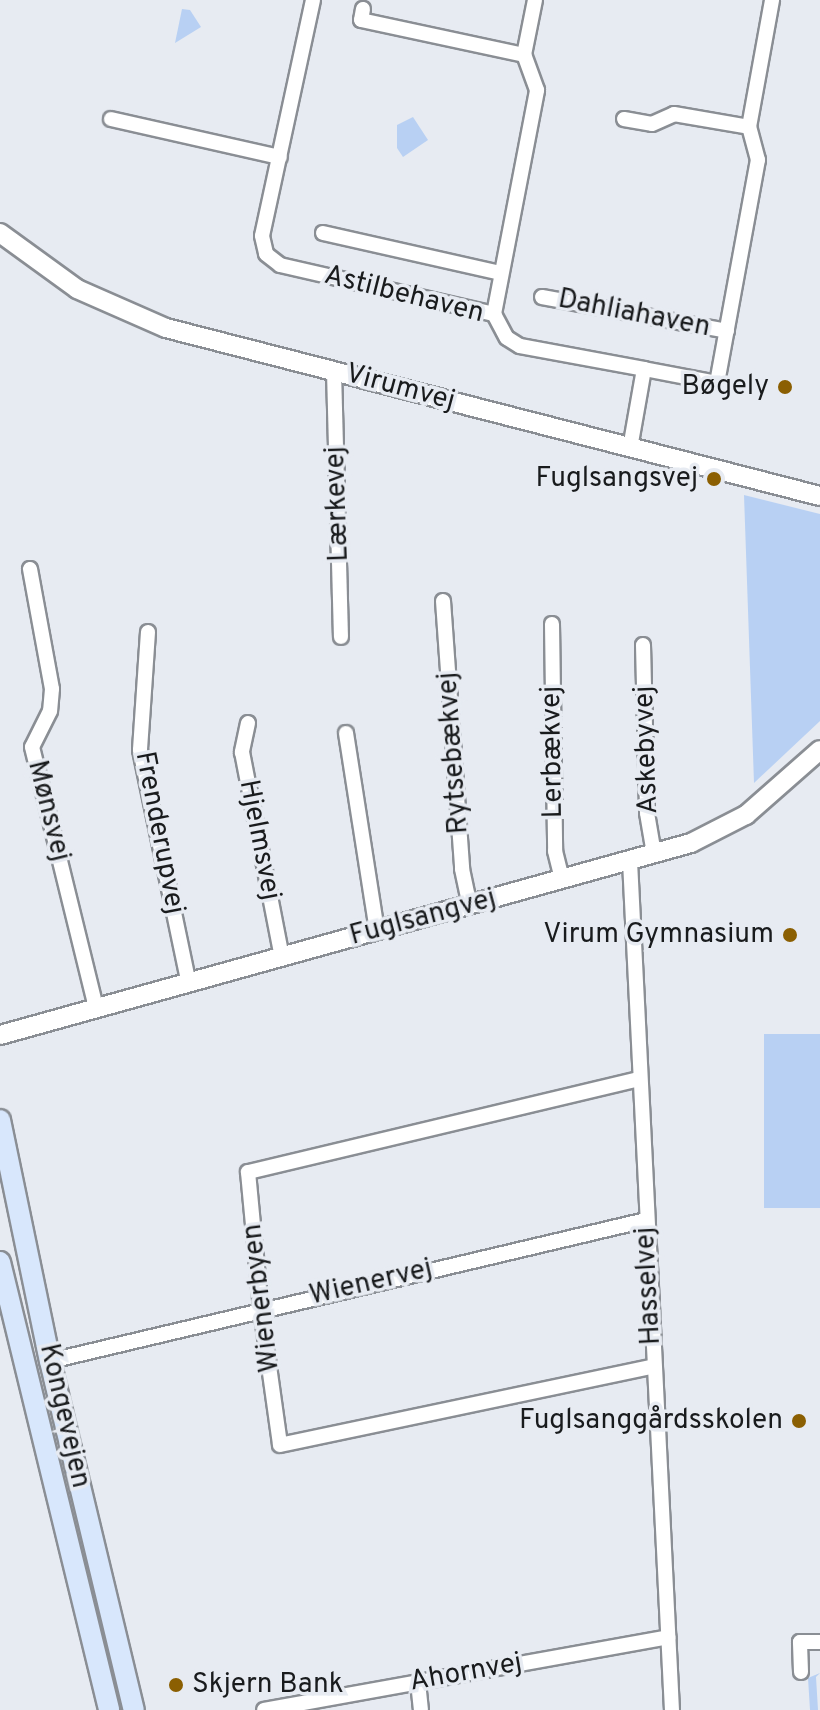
<!DOCTYPE html>
<html>
<head>
<meta charset="utf-8">
<style>
  body { margin:0 }
  #map { position:relative; width:820px; height:1710px; overflow:hidden; background:#e7ebf2; font-family:Overpass,sans-serif }
  div>[style] { position:absolute }
  [style*='--x'] { left:calc(var(--x)*1px); top:calc(var(--y)*1px); width:calc(var(--w)*1px); rotate:calc(var(--a)*1deg) }
  .green>* { inset:0; background:#b8d0f3; transform-origin:0 0 }
  .roads { filter:drop-shadow(2px 0 #8a8e94) drop-shadow(-2px 0 #8a8e94) drop-shadow(0 2px #8a8e94) drop-shadow(0 -2px #8a8e94) }
  .minor>* { height:14px; margin:-7px; padding:0 7px; transform-origin:7px; border-radius:7px; background:#fff }
  .tertiary>* { height:18px; margin:-9px; padding:0 9px; transform-origin:9px; border-radius:9px; background:#fff }
  .secondary>* { height:20px; margin:-10px; padding:0 10px; transform-origin:10px; border-radius:10px; background:#d8e7fc }
  .dots>* { width:22px; height:22px; translate:-50% -50%; box-sizing:border-box; border:4px solid #e7ebf2; border-radius:50% }
  span { translate:-50% -50%; white-space:nowrap; text-align:center; line-height:1.15; -webkit-text-stroke:7px #e7ebf2; paint-order:stroke }
  .street-label { font-size:28px; color:#191b1d }
  .poi-label { font-size:28px; color:#191b1d }
  .right { translate:-100% -50%; text-align:right }
  .left { translate:0 -50%; text-align:left }
</style>
</head>
<body>
<div id="map">
  <div class="green">
    <i style="clip-path:polygon(182px 9px,190px 10px,201px 27px,175px 43px)"></i>
    <i style="clip-path:polygon(413px 117px,428px 140px,403px 157px,397px 148px,397px 125px)"></i>
    <i style="clip-path:polygon(744px 495px,820px 514px,820px 721px,754px 783px)"></i>
    <i style="left:820px;top:1034px;width:174px;height:56px;rotate:90deg"></i>
    <i style="clip-path:polygon(820px 1673px,816px 1677px,818px 1710px,810px 1710px,808px 1678px)"></i>
  </div>
  <div class="roads">
    <div class="minor">
      <i style="--x:313;--y:0;--w:241;--a:102.2"></i>
      <i style="--x:262;--y:236;--w:18;--a:77"></i>
      <i style="--x:266;--y:254;--w:18;--a:38"></i>
      <i style="--x:280;--y:265;--w:220;--a:12.9"></i>
      <i style="--x:494;--y:314;--w:27;--a:62"></i>
      <i style="--x:507;--y:338;--w:15;--a:32"></i>
      <i style="--x:520;--y:346;--w:126;--a:10.5"></i>
      <i style="--x:644;--y:369;--w:80;--a:100"></i>
      <i style="--x:363;--y:9;--w:11;--a:100"></i>
      <i style="--x:361;--y:20;--w:167;--a:12.1"></i>
      <i style="--x:111;--y:119;--w:173;--a:12.7"></i>
      <i style="--x:624;--y:119;--w:28;--a:10"></i>
      <i style="--x:652;--y:124;--w:24;--a:-24"></i>
      <i style="--x:674;--y:114;--w:76;--a:9.8"></i>
      <i style="--x:323;--y:233;--w:182;--a:12.7"></i>
      <i style="--x:542;--y:297;--w:188;--a:10.4"></i>
      <i style="--x:494;--y:314;--w:228;--a:-79.1"></i>
      <i style="--x:537;--y:90;--w:37;--a:-110"></i>
      <i style="--x:524;--y:55;--w:56;--a:-78.7"></i>
      <i style="--x:644;--y:369;--w:74;--a:10.9"></i>
      <i style="--x:717;--y:383;--w:227;--a:-79.6"></i>
      <i style="--x:758;--y:160;--w:34;--a:-105"></i>
      <i style="--x:749;--y:127;--w:129;--a:-79.7"></i>
      <i style="--x:334;--y:371;--w:266;--a:88.5"></i>
      <i style="--x:30;--y:569;--w:122;--a:79.6"></i>
      <i style="--x:52;--y:689;--w:22;--a:95"></i>
      <i style="--x:50;--y:711;--w:40;--a:116.6"></i>
      <i style="--x:32;--y:747;--w:268;--a:76.2"></i>
      <i style="--x:443;--y:601;--w:269;--a:85.9"></i>
      <i style="--x:462;--y:869;--w:38;--a:78"></i>
      <i style="--x:552;--y:624;--w:227;--a:89.2"></i>
      <i style="--x:555;--y:851;--w:30;--a:76"></i>
      <i style="--x:148;--y:632;--w:118;--a:93.9"></i>
      <i style="--x:140;--y:750;--w:239;--a:78.2"></i>
      <i style="--x:643;--y:645;--w:168;--a:88.6"></i>
      <i style="--x:647;--y:813;--w:42;--a:80.3"></i>
      <i style="--x:248;--y:723;--w:30;--a:102"></i>
      <i style="--x:242;--y:752;--w:209;--a:79"></i>
      <i style="--x:346;--y:733;--w:200;--a:81.1"></i>
      <i style="--x:630;--y:861;--w:850;--a:87.17"></i>
      <i style="--x:639;--y:1079;--w:402;--a:166.6"></i>
      <i style="--x:248;--y:1172;--w:138;--a:84.6"></i>
      <i style="--x:261;--y:1309;--w:137;--a:82"></i>
      <i style="--x:280;--y:1445;--w:382;--a:-11.9"></i>
      <i style="--x:50;--y:1361;--w:612;--a:-13.31"></i>
      <i style="--x:801;--y:1672;--w:30;--a:-92"></i>
      <i style="--x:800;--y:1642;--w:20;--a:0"></i>
      <i style="--x:418;--y:1682;--w:28;--a:84"></i>
      <i style="--x:264;--y:1710;--w:411;--a:-10.2"></i>
    </div>
    <div class="tertiary">
      <i style="--x:0;--y:233;--w:95;--a:36"></i>
      <i style="--x:77;--y:289;--w:97;--a:23.7"></i>
      <i style="--x:166;--y:328;--w:675;--a:14.41"></i>
      <i style="--x:0;--y:1035;--w:717;--a:-15.53"></i>
      <i style="--x:691;--y:843;--w:62;--a:-27"></i>
      <i style="--x:746;--y:815;--w:98;--a:-41.3"></i>
    </div>
    <div class="secondary">
      <i style="--x:0;--y:1120;--w:246;--a:78.3"></i>
      <i style="--x:50;--y:1361;--w:359;--a:76.5"></i>
      <i style="--x:0;--y:1262;--w:461;--a:76.3"></i>
    </div>
  </div>
  <div class="dots">
    <i style="left:785px;top:387px;background:#8b5f02"></i>
    <i style="left:714px;top:479px;background:#8b5f02"></i>
    <i style="left:790px;top:935px;background:#8b5f02"></i>
    <i style="left:799px;top:1421px;background:#8b5f02"></i>
    <i style="left:176px;top:1685px;background:#8b5f02"></i>
  </div>
  <div class="street-label">
    <span style="left:404px;top:295px;rotate:14deg">Astilbehaven</span>
    <span style="left:634px;top:314px;rotate:11deg">Dahliahaven</span>
    <span style="left:400px;top:388px;rotate:15deg">Virumvej</span>
    <span style="left:338px;top:504px;rotate:-92deg">Lærkevej</span>
    <span style="left:647px;top:750px;rotate:-92deg">Askebyvej</span>
    <span style="left:553px;top:752px;rotate:-91deg">Lerbækvej</span>
    <span style="left:454px;top:753px;rotate:-94deg">Rytsebækvej</span>
    <span style="left:48px;top:811px;rotate:76deg">Mønsvej</span>
    <span style="left:159px;top:833px;rotate:79deg">Frenderupvej</span>
    <span style="left:259px;top:840px;rotate:79deg">Hjelmsvej</span>
    <span style="left:423px;top:918px;rotate:-15deg">Fuglsangvej</span>
    <span style="left:371px;top:1283px;rotate:-13deg">Wienervej</span>
    <span style="left:649px;top:1286px;rotate:-93deg">Hasselvej</span>
    <span style="left:262px;top:1298px;rotate:-97deg">Wienerbyen</span>
    <span style="left:64px;top:1416px;rotate:77deg">Kongevejen</span>
    <span style="left:466px;top:1673px;rotate:-10deg">Ahornvej</span>
  </div>
  <div class="poi-label">
    <span class="right" style="left:769px;top:387px">Bøgely</span>
    <span class="right" style="left:698px;top:479px">Fuglsangsvej</span>
    <span class="right" style="left:774px;top:935px">Virum Gymnasium</span>
    <span class="right" style="left:783px;top:1421px">Fuglsanggårdsskolen</span>
    <span class="left" style="left:192px;top:1685px">Skjern Bank</span>
  </div>
</div>
</body>
</html>
